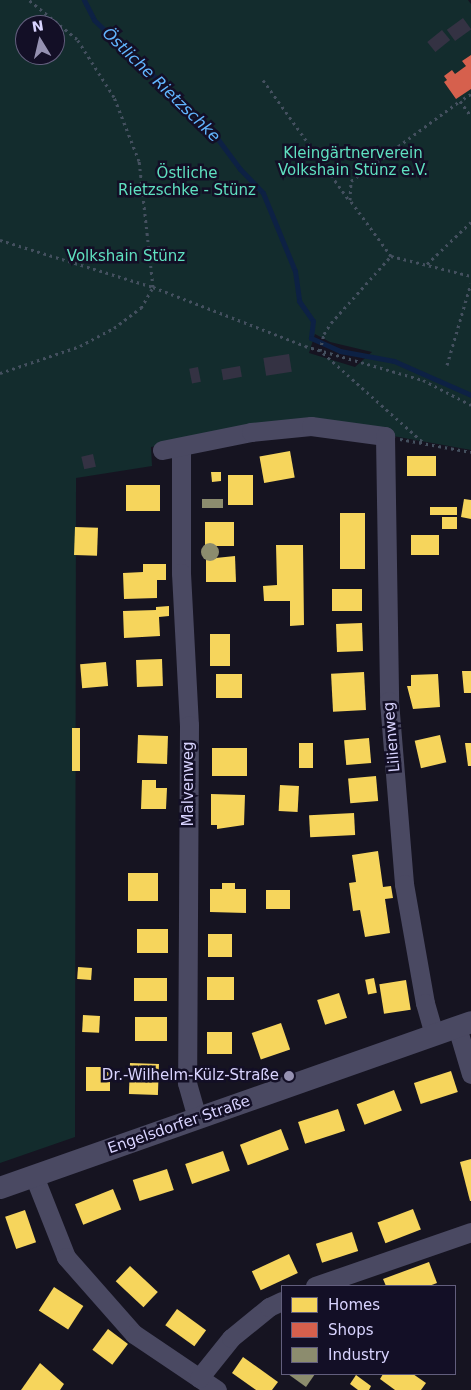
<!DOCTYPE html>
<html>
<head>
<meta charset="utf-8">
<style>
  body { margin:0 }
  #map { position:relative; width:471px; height:1390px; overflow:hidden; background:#161421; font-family:"DejaVu Sans",sans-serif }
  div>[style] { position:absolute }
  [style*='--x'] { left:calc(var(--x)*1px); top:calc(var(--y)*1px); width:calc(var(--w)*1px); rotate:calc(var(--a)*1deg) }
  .green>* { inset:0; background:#132c2d }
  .homes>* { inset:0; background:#f6d55c; transform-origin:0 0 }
  .shops>* { inset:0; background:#d6604d }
  .industry>* { inset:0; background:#8c8c6e; transform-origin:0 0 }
  .round { border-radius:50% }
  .stream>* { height:5px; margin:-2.5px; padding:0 2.5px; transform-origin:2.5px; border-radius:2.5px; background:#0d2144 }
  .building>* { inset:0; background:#343243; transform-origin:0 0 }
  .path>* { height:3px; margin-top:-1.5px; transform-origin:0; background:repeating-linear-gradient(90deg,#44505f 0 2.5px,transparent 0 6.5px) }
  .minor>* { height:19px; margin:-9.5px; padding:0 9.5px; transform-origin:9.5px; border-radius:9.5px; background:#4a4962 }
  .tertiary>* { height:22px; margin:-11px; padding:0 11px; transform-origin:11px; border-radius:11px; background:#4a4962 }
  .dots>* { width:14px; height:14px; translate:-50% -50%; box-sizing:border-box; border:2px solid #130f26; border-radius:50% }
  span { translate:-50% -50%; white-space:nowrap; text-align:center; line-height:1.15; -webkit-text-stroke:5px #130f26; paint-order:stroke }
  .park-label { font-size:15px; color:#5fe0c0 }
  .street-label { font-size:15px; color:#d9d4ff }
  .poi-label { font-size:15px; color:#d9d4ff }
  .right { translate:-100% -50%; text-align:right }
  .water-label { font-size:16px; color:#62b6ff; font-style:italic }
  .legend { position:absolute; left:281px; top:1285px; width:175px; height:90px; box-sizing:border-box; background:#130f26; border:1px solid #625e7d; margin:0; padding:6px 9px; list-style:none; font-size:15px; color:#d9d4ff }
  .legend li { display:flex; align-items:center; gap:10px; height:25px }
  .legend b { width:25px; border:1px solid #625e7d }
  .north { position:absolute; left:15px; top:15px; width:50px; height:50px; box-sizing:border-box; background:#130f26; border:1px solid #625e7d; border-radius:50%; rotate:351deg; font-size:14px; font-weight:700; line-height:20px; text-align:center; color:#d9d4ff }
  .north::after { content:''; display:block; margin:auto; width:18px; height:22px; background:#9591b1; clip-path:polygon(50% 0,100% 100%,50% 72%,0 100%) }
</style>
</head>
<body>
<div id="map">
  <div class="green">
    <i style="clip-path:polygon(evenodd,0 0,468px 0,471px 4px,471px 450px,304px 420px,151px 447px,152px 466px,76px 478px,75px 1137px,0 1163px,0 0,25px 25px,55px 25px,55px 55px,25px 55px,25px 25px,0 0,315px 334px,330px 342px,372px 352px,355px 367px,309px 353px,315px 334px)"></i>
  </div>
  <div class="homes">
    <i style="left:290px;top:451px;width:27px;height:31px;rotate:80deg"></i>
    <i style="left:407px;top:456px;width:29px;height:20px"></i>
    <i style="clip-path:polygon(211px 472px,221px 472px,221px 481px,212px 482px)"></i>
    <i style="left:228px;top:475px;width:25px;height:30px"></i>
    <i style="left:126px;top:485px;width:34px;height:26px"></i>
    <i style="clip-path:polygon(464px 499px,471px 500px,471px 519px,461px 517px)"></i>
    <i style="left:430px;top:507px;width:27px;height:8px"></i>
    <i style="left:340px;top:513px;width:25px;height:56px"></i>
    <i style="left:442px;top:517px;width:15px;height:12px"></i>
    <i style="left:234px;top:522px;width:24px;height:29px;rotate:90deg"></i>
    <i style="left:75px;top:527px;width:23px;height:28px;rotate:2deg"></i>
    <i style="left:439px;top:535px;width:20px;height:28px;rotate:90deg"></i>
    <i style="clip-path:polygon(276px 545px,303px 545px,304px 625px,290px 626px,290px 601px,264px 601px,263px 586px,277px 585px)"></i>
    <i style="clip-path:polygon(235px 556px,236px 582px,206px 582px,206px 559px)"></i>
    <i style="clip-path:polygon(143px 564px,166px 564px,166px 580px,157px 580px,157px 598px,124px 599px,123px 573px,143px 572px)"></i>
    <i style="left:362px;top:589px;width:22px;height:30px;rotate:90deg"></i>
    <i style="clip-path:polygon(169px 606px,169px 616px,159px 617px,160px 636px,124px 638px,123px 611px,156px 610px,156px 607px)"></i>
    <i style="left:362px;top:623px;width:28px;height:26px;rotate:88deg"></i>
    <i style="left:210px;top:634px;width:20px;height:32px"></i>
    <i style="left:162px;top:659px;width:27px;height:26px;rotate:88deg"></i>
    <i style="left:106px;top:662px;width:24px;height:26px;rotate:85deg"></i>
    <i style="clip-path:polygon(462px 671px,471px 671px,471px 693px,464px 693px)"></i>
    <i style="left:364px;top:672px;width:38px;height:33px;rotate:87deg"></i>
    <i style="left:216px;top:674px;width:26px;height:24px"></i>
    <i style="clip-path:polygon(438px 674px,440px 707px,413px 709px,407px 686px,411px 686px,411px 675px)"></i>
    <i style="left:72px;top:728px;width:8px;height:43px"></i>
    <i style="left:138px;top:735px;width:30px;height:28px;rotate:2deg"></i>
    <i style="left:440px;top:735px;width:28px;height:26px;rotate:77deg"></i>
    <i style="left:369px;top:738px;width:25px;height:25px;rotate:85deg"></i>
    <i style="left:299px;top:743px;width:14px;height:25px"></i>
    <i style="clip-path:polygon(465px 743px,471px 743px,471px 766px,468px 766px)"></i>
    <i style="left:212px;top:748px;width:35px;height:28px"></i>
    <i style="left:376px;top:776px;width:25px;height:28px;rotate:85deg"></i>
    <i style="clip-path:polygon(142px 780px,156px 780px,156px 788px,167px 788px,166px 809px,141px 809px)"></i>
    <i style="left:280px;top:785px;width:19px;height:26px;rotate:3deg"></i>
    <i style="clip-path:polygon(211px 794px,245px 795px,244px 825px,217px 829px,217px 825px,211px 825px)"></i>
    <i style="left:354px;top:813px;width:22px;height:45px;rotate:87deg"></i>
    <i style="clip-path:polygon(378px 851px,383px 887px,391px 886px,393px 898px,385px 899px,390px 933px,365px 937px,360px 910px,353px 911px,349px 883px,356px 882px,352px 855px)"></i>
    <i style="left:128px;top:873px;width:30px;height:28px"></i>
    <i style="clip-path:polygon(222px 883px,235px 883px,235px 889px,246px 889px,246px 913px,210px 912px,210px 889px,222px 889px)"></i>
    <i style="left:266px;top:890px;width:24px;height:19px"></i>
    <i style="left:137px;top:929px;width:31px;height:24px"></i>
    <i style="left:208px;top:934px;width:24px;height:23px"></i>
    <i style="left:78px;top:967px;width:14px;height:12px;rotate:4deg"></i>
    <i style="left:207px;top:977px;width:27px;height:23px"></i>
    <i style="left:134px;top:978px;width:33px;height:23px"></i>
    <i style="left:374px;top:978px;width:15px;height:9px;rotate:79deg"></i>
    <i style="left:406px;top:980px;width:30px;height:27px;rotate:81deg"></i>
    <i style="left:339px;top:993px;width:26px;height:23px;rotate:72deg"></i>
    <i style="left:83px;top:1015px;width:17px;height:17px;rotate:3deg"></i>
    <i style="left:135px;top:1017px;width:32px;height:24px"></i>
    <i style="left:281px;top:1023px;width:28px;height:31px;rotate:71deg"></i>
    <i style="left:207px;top:1032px;width:25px;height:22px"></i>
    <i style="left:130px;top:1063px;width:29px;height:31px;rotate:2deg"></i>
    <i style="left:86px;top:1067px;width:24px;height:24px"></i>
    <i style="left:451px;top:1071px;width:22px;height:39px;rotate:72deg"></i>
    <i style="left:394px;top:1090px;width:22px;height:40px;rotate:69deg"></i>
    <i style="left:338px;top:1109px;width:23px;height:42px;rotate:72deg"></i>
    <i style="left:281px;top:1129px;width:22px;height:44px;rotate:69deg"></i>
    <i style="left:223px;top:1151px;width:21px;height:40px;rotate:71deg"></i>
    <i style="clip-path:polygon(471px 1159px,471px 1201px,470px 1201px,460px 1162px)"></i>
    <i style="left:167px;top:1169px;width:22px;height:36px;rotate:72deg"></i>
    <i style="left:113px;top:1189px;width:22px;height:41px;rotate:68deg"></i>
    <i style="left:413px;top:1209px;width:22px;height:38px;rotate:69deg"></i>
    <i style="left:25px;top:1210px;width:34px;height:21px;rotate:71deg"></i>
    <i style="left:352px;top:1232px;width:20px;height:38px;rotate:72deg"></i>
    <i style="left:289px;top:1254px;width:21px;height:41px;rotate:65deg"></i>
    <i style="clip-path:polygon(429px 1262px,437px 1283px,429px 1286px,386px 1286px,383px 1279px)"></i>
    <i style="left:130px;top:1266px;width:38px;height:21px;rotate:43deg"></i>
    <i style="left:54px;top:1287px;width:35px;height:28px;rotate:33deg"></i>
    <i style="left:177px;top:1309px;width:36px;height:20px;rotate:36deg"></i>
    <i style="left:108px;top:1329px;width:25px;height:26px;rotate:37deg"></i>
    <i style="clip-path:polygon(243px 1357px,278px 1382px,272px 1390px,256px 1390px,232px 1373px)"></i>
    <i style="clip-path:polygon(40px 1363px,64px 1384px,60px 1390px,21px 1390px)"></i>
    <i style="clip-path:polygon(383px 1374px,413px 1374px,426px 1383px,421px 1390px,395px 1390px,380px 1379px)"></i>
    <i style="clip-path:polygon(356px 1375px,371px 1386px,369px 1390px,358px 1390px,350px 1384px)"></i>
  </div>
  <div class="shops">
    <i style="clip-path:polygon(471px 55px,471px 89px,456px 99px,444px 82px,447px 80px,444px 76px,452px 70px,455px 74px,466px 66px,462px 61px)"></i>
  </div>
  <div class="industry">
    <i style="left:223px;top:499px;width:9px;height:21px;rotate:90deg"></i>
    <i class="round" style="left:201px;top:543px;width:18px;height:18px"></i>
    <i style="clip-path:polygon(288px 1374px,315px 1374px,306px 1387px)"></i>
  </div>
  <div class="stream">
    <i style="--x:84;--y:0;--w:22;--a:63"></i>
    <i style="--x:94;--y:20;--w:161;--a:43.2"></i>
    <i style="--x:211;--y:130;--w:49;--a:53.4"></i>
    <i style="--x:240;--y:169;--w:33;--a:46"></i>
    <i style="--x:263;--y:193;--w:84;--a:67.7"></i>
    <i style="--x:295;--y:271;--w:30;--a:82"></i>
    <i style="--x:299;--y:301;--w:24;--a:55"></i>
    <i style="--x:313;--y:321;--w:17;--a:97"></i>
    <i style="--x:311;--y:338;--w:32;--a:24"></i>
    <i style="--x:340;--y:351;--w:55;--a:10.5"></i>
    <i style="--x:394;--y:361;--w:84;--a:23.8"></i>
  </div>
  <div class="building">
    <i style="left:463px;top:18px;width:14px;height:20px;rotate:54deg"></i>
    <i style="left:442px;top:30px;width:13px;height:19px;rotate:51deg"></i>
    <i style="left:289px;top:354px;width:18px;height:26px;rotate:81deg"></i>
    <i style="left:240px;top:366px;width:11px;height:19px;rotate:80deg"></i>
    <i style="left:198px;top:367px;width:15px;height:9px;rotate:79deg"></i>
    <i style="left:93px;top:454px;width:13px;height:12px;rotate:77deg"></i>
  </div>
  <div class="path">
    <i style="--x:263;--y:80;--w:148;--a:54.4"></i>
    <i style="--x:471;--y:94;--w:13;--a:148"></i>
    <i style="--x:460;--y:101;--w:19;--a:54"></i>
    <i style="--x:0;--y:240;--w:160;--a:17.1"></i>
    <i style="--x:153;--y:287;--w:163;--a:21.2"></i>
    <i style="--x:305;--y:346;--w:123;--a:16.1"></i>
    <i style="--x:423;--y:380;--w:54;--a:27.5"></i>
    <i style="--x:391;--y:256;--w:82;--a:14"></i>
    <i style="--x:427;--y:264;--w:61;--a:-43.7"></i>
    <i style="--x:320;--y:351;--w:17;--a:-77"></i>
    <i style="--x:324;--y:334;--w:13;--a:-58"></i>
    <i style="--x:331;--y:323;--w:90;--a:-48.2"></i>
    <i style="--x:391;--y:256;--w:69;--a:-126.2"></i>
    <i style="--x:350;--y:200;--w:19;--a:-87"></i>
    <i style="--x:351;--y:181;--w:135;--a:-36.3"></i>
    <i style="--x:323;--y:353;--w:135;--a:41.7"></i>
    <i style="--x:447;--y:365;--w:85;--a:-73.7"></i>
    <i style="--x:0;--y:373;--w:84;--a:-18.6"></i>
    <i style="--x:80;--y:346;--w:38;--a:-28"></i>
    <i style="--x:114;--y:328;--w:34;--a:-37"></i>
    <i style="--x:141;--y:308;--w:24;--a:-60"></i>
    <i style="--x:153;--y:287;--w:127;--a:-96.3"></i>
    <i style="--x:139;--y:161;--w:69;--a:-111.3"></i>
    <i style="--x:114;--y:97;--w:69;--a:-122.5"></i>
    <i style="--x:77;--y:39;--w:62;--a:-140.9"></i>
    <i style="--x:400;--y:439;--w:72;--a:10.4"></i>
  </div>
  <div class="minor">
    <i style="--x:181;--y:448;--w:125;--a:90"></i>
    <i style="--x:181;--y:573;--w:152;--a:87"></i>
    <i style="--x:189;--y:725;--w:358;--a:90.3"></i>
    <i style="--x:187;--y:1083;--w:37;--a:74"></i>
    <i style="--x:162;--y:450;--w:91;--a:-11.4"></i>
    <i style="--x:251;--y:432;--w:60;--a:-5.7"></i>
    <i style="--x:311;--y:426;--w:75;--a:7.7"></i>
    <i style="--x:385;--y:436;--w:265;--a:89.1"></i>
    <i style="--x:389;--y:701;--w:184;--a:85.3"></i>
    <i style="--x:404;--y:884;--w:121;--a:80"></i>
    <i style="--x:425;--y:1003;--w:33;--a:74"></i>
    <i style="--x:457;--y:1027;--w:49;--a:73.4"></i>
    <i style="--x:34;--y:1176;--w:87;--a:68.4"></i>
    <i style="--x:66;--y:1257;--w:103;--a:48.6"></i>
    <i style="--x:134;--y:1334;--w:100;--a:34"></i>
    <i style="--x:315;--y:1286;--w:165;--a:-19.1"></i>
    <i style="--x:199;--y:1378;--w:51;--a:-51.3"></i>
    <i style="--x:231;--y:1338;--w:49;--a:-39.2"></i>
    <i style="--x:269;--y:1307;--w:14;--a:-25"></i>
  </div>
  <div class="tertiary">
    <i style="--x:0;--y:1188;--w:499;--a:-19.4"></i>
  </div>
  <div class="dots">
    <i style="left:289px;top:1076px;background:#9591b1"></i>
  </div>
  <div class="park-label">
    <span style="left:353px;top:162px">Kleingärtnerverein<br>Volkshain Stünz e.V.</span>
    <span style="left:187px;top:182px">Östliche<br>Rietzschke - Stünz</span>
    <span style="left:126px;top:257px">Volkshain Stünz</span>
  </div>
  <div class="street-label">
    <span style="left:392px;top:737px;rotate:-95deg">Lilienweg</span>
    <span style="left:189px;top:784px;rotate:-90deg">Malvenweg</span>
    <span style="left:179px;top:1125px;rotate:-19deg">Engelsdorfer Straße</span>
  </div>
  <div class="poi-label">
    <span class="right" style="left:279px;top:1076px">Dr.-Wilhelm-Külz-Straße</span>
  </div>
  <div class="water-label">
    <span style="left:161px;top:85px;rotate:44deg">Östliche Rietzschke</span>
  </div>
  <ul class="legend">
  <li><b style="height:14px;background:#f6d55c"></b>Homes</li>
  <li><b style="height:14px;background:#d6604d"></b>Shops</li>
  <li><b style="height:14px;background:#8c8c6e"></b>Industry</li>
  </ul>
  <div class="north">N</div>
</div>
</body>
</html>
